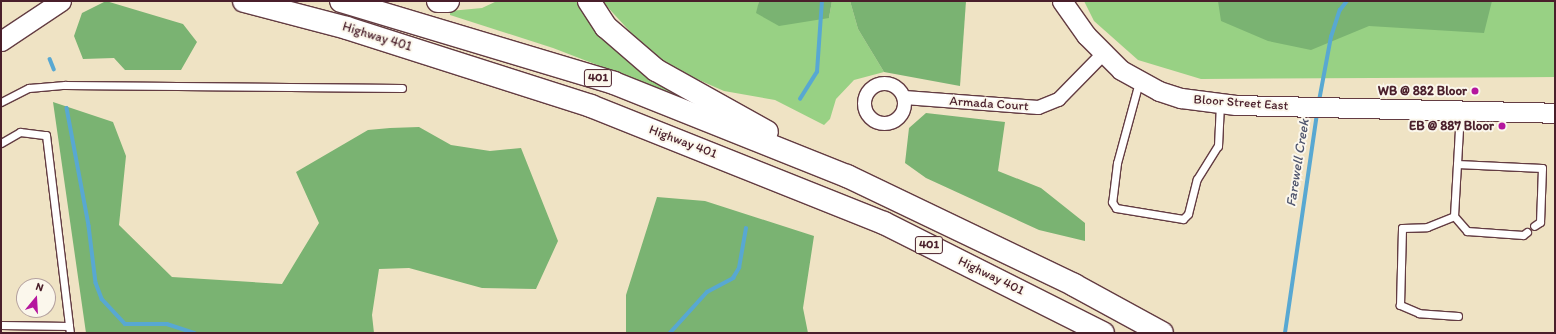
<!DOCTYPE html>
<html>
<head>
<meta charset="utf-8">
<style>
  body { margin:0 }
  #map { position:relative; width:1556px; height:334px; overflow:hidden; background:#efe3c4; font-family:Itim,sans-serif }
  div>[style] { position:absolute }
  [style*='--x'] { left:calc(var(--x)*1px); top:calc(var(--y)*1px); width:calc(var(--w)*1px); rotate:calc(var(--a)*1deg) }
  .green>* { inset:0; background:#98d184 }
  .forest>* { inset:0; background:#7ab372 }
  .stream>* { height:3.5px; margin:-1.75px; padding:0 1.75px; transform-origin:1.75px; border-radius:1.75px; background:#58a8d2 }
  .roads { filter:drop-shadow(1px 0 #633c42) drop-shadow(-1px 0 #633c42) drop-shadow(0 1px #633c42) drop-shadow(0 -1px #633c42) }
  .lane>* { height:7px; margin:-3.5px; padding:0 3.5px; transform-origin:3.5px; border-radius:3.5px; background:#fff }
  .street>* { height:13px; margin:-6.5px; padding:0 6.5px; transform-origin:6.5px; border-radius:6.5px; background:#fff }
  .street>.ring { margin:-6.5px; padding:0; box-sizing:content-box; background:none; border:13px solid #fff; border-radius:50% }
  .secondary>* { height:19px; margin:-9.5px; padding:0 9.5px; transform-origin:9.5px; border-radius:9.5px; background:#fff }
  .highway>* { height:22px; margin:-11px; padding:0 11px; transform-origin:11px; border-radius:11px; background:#fff }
  .dots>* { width:11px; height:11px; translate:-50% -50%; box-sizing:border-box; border:2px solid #fbf7ec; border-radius:50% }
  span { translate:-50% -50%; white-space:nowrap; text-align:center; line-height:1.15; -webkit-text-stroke:4px #fbf7ec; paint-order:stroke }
  .shield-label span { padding:1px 3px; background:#fbf7ec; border:1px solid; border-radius:3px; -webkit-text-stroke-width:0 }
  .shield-label { font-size:12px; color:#4a1f2b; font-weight:700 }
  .street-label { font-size:13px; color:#4a1f2b }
  .poi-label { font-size:13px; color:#4a1f2b; font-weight:700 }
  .right { translate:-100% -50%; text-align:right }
  .water-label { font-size:14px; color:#50566e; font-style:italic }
  .frame { position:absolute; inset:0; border:2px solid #4a1f2b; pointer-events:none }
  .north { position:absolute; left:16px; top:278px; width:40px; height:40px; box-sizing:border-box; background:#fbf7ec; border:1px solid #b4a19f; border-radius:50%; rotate:18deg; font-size:11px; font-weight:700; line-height:16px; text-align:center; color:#4a1f2b }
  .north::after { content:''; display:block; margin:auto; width:14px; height:18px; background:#b5179e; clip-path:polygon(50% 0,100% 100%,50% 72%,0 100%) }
</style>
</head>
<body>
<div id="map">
  <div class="green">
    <i style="clip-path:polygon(497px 1px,579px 1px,678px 90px,678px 96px,553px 48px,450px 15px,450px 11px,482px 8px)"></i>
    <i style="clip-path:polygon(602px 1px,759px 1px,757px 13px,829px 18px,832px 1px,850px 1px,858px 29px,884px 72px,854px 80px,836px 99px,830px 119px,824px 125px,775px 100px,724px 91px,683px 73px,646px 49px)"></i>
    <i style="clip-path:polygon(1084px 1px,1555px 1px,1555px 77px,1201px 79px,1138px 60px,1094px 21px)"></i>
  </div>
  <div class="forest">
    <i style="clip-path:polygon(106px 1px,183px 24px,197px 42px,181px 70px,125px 70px,114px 58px,83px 59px,74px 36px,82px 13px)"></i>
    <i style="clip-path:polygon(759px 1px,832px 1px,829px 18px,779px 26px,756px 13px)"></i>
    <i style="clip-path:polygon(850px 1px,966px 1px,960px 86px,884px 72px,858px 29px)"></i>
    <i style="clip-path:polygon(1218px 1px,1492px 1px,1484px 33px,1369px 26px,1311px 50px,1268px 41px,1221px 21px)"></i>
    <i style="clip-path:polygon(53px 102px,113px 122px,126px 156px,119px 225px,172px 277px,282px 284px,319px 223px,296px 172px,368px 130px,390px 128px,419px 127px,451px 145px,490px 151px,521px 148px,558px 241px,536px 289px,482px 288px,409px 268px,379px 269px,372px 315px,374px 333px,86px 333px)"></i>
    <i style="clip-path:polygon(926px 113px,1005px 122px,998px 171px,1041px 188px,1085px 223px,1085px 241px,1039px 230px,926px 178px,905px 163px,909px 128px)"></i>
    <i style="clip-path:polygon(657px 197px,705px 201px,814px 236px,803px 308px,808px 333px,626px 333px,626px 295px)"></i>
  </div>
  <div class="stream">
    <i style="--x:50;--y:59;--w:11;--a:68"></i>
    <i style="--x:800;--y:99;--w:32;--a:-58"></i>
    <i style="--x:817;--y:72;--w:71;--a:-86"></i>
    <i style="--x:1319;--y:101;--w:65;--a:-79.4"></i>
    <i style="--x:1331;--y:37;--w:28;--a:-72"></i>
    <i style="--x:1340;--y:10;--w:11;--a:-52"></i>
    <i style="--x:67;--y:108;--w:120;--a:79.4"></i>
    <i style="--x:89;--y:226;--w:57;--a:83"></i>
    <i style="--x:96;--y:283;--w:17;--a:69"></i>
    <i style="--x:102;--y:299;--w:34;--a:47"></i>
    <i style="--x:125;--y:324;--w:42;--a:0"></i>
    <i style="--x:167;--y:324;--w:29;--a:18"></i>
    <i style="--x:670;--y:333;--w:55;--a:-47.9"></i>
    <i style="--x:707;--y:292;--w:30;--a:-28"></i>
    <i style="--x:733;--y:278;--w:12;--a:-59"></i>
    <i style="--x:739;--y:268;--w:40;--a:-80"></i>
    <i style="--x:1285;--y:333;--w:222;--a:-81.7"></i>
  </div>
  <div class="roads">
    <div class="lane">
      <i style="--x:1139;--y:82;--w:84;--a:105.2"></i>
      <i style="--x:1117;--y:163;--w:39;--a:97"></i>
      <i style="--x:1112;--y:202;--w:7;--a:56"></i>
      <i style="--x:1116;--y:208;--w:68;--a:9.3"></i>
      <i style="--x:1183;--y:219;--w:7;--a:-45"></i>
      <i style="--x:1188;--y:214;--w:36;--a:-76"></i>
      <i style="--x:1197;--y:179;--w:39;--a:-58"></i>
      <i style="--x:1218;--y:146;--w:42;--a:-87.3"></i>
      <i style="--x:1;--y:102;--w:31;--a:-27"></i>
      <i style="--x:29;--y:88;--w:36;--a:-5"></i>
      <i style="--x:65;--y:85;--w:337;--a:0.5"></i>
      <i style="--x:1;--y:143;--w:22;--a:-30"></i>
      <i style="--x:20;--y:132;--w:26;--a:7"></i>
      <i style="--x:46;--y:135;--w:192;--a:83.1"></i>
      <i style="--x:1457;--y:164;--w:85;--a:2.7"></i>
      <i style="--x:1542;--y:168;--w:54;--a:92.1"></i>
      <i style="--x:1540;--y:222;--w:7;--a:146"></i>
      <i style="--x:1454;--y:216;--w:20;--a:49"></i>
      <i style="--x:1467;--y:231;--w:56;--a:4.1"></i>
      <i style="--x:1523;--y:235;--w:5;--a:-37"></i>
      <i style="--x:1458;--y:316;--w:39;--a:-176"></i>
      <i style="--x:1419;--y:313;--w:21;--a:-157"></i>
      <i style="--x:1400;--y:305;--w:77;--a:-88.5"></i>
      <i style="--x:1402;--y:228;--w:25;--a:-2"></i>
      <i style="--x:1427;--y:227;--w:29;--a:-22"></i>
      <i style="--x:1454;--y:216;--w:104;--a:-86.7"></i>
      <i style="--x:1;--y:325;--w:68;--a:0.8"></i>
      <i style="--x:69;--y:326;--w:7;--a:82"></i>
    </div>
    <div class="street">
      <i class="ring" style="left:864px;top:83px;width:27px;height:27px"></i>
      <i style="--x:904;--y:97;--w:134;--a:4.3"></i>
      <i style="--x:1038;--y:107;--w:22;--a:-22"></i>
      <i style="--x:1058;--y:99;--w:63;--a:-45.6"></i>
    </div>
    <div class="secondary">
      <i style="--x:1062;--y:1;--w:42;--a:54.8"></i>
      <i style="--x:1086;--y:35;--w:49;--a:45"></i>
      <i style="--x:1121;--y:70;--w:43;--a:28.9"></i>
      <i style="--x:1159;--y:91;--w:23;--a:18"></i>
      <i style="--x:1181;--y:98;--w:55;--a:7.3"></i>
      <i style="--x:1236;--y:105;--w:319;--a:1.4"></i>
      <i style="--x:1;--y:41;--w:72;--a:-33.7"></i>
    </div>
    <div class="highway">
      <i style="--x:244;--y:1;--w:106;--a:14.7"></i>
      <i style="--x:347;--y:28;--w:256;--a:17.7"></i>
      <i style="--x:591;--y:106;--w:315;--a:21.8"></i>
      <i style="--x:884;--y:223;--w:245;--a:26.7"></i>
      <i style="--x:341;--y:1;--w:285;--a:16.7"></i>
      <i style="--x:614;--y:83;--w:251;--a:21.8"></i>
      <i style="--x:847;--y:176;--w:252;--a:25.6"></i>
      <i style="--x:1074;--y:285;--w:100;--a:28.6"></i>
      <i style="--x:438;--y:1;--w:10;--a:0"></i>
      <i style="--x:589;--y:1;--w:31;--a:57"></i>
      <i style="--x:606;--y:27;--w:66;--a:40.7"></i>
      <i style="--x:656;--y:70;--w:127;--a:29.2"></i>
    </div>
  </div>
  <div class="dots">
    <i style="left:1475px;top:91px;background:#b5179e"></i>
    <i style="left:1502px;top:126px;background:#b5179e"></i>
  </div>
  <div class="shield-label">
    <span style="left:598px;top:78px">401</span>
    <span style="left:929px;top:245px">401</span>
  </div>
  <div class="street-label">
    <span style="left:377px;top:37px;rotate:17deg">Highway 401</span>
    <span style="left:1241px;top:103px;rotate:4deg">Bloor Street East</span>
    <span style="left:989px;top:104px;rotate:4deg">Armada Court</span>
    <span style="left:683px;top:142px;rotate:21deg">Highway 401</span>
    <span style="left:991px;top:276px;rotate:26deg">Highway 401</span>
  </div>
  <div class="poi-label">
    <span class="right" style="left:1467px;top:91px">WB @ 882 Bloor</span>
    <span class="right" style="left:1494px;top:126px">EB @ 887 Bloor</span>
  </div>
  <div class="water-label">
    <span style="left:1298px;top:163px;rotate:-81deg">Farewell Creek</span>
  </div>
  <div class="frame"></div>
  <div class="north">N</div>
</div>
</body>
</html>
